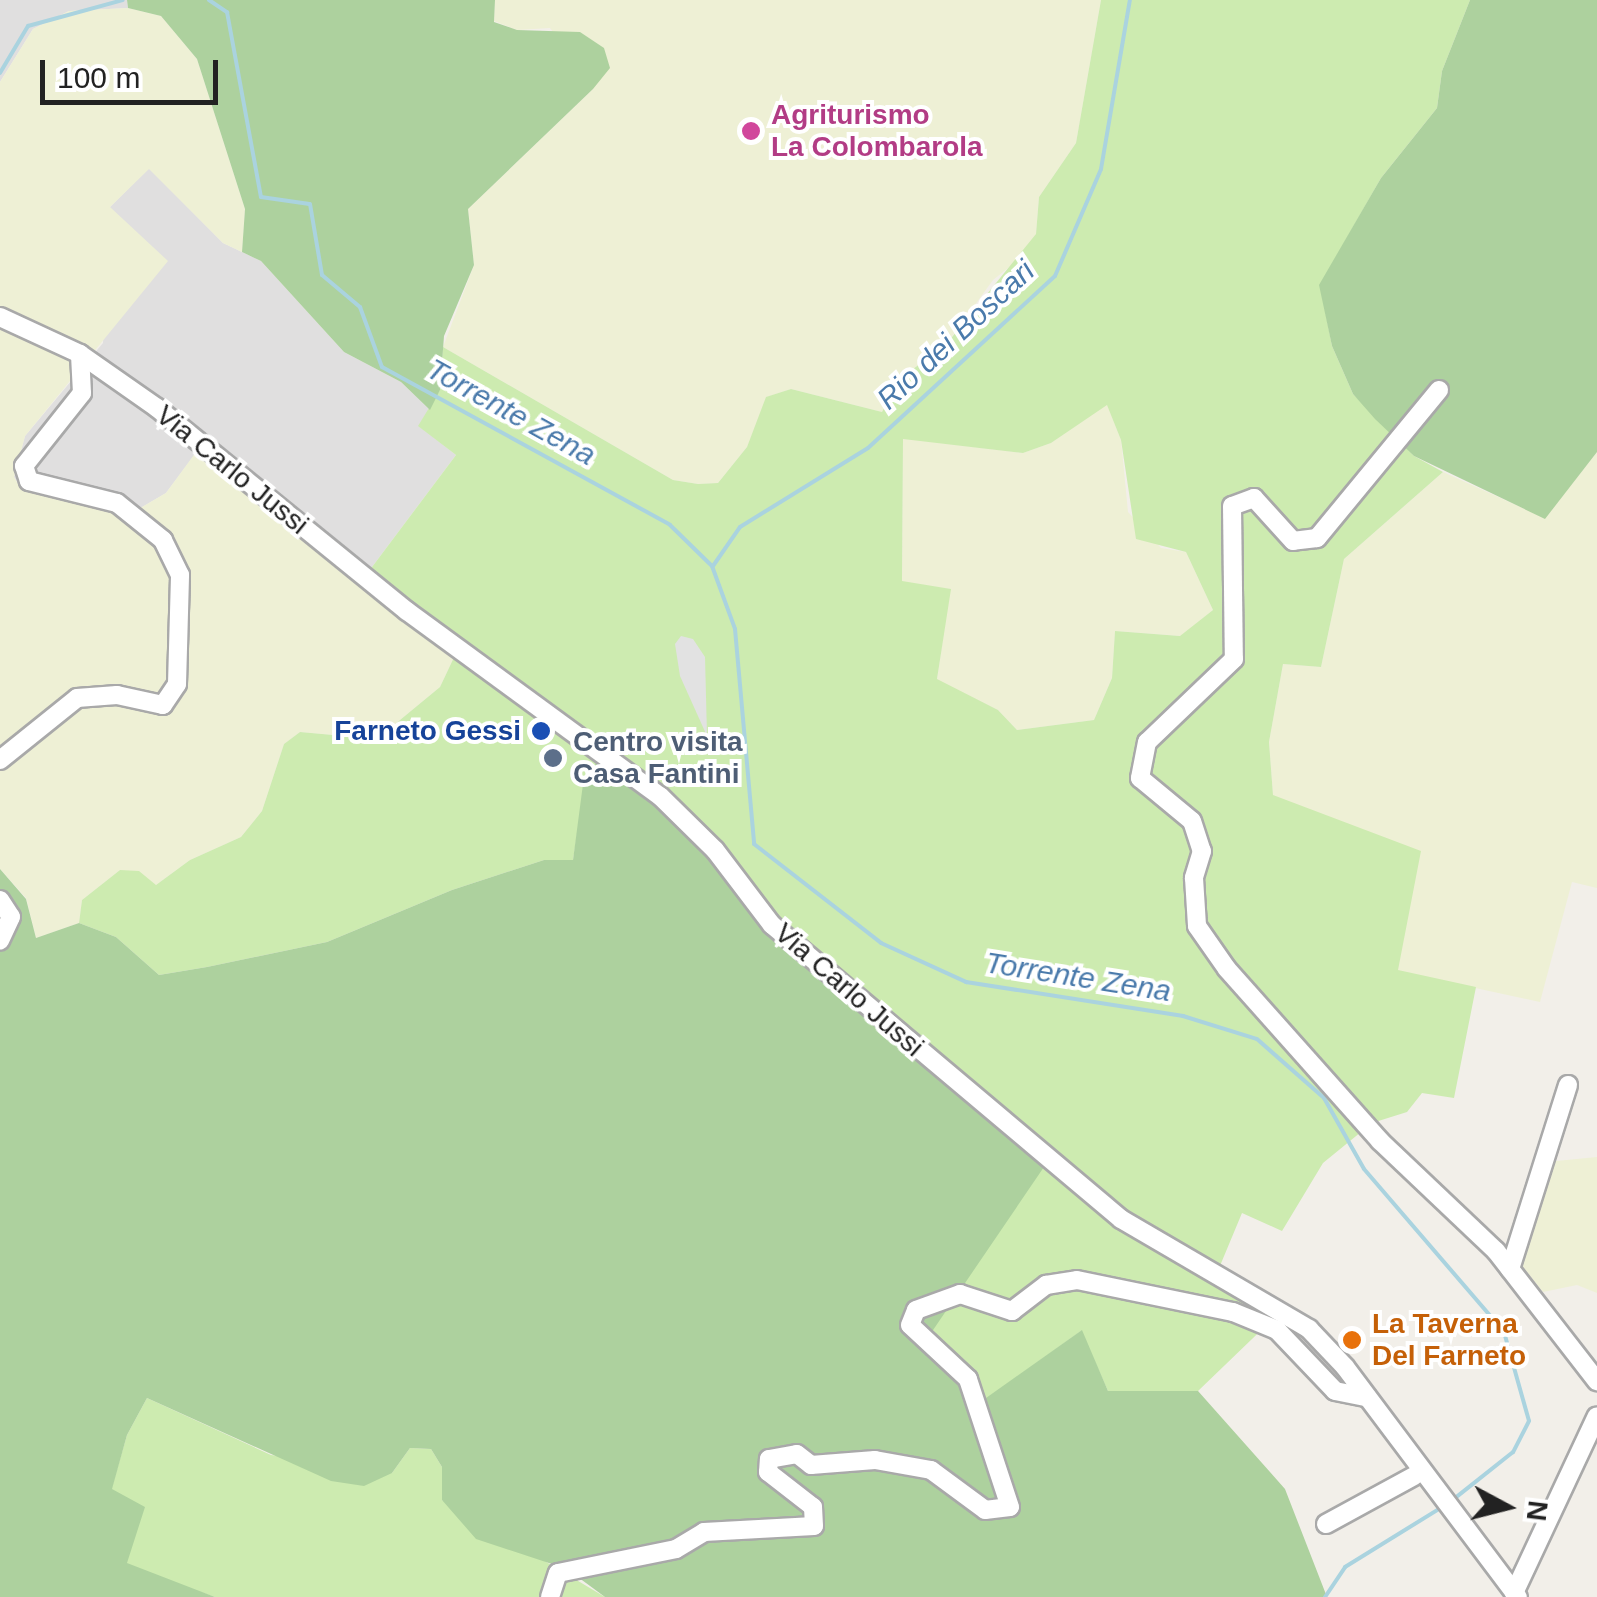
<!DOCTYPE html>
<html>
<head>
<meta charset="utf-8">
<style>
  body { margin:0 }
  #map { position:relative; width:1597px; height:1597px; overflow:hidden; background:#f2efe9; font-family:Arial,sans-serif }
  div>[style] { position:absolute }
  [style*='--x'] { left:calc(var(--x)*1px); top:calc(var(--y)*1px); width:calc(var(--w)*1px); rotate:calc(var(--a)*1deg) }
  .residential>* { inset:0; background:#e0dfdf }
  .farmland>* { inset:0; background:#eef0d5 }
  .grass>* { inset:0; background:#cdebb0 }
  .forest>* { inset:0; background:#add19e }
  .parking>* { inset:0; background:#e2e2e2 }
  .stream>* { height:4px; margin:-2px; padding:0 2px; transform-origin:2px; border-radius:2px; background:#aad3df }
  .roads { filter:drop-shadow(2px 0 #a9a9a9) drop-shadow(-2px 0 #a9a9a9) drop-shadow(0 2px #a9a9a9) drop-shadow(0 -2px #a9a9a9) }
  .minor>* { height:18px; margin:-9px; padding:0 9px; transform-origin:9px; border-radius:9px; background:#fff }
  .dots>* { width:28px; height:28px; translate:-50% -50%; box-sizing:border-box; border:5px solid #fff; border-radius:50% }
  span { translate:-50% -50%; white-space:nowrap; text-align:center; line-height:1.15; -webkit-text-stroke:8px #fff; paint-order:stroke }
  .hotel-label { font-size:28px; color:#b23c85; font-weight:700 }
  .left { translate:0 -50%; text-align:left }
  .street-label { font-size:28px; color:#222 }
  .transit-label { font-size:28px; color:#164399; font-weight:700 }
  .right { translate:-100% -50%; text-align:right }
  .service-label { font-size:28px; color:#4e5e75; font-weight:700 }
  .food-label { font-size:28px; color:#c56008; font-weight:700 }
  .water-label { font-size:30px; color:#4a7aab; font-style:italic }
  .north { position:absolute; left:1457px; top:1457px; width:100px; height:100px; -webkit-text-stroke:8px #fff; paint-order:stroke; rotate:97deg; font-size:28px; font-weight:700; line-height:40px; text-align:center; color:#222 }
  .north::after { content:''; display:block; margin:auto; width:35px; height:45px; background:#222; clip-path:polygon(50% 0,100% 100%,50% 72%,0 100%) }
  .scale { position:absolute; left:40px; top:60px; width:178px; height:45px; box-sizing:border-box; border:5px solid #222; border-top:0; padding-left:12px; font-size:30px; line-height:35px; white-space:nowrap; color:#222; -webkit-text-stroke:8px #fff; paint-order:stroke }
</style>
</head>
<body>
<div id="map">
  <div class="residential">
    <i style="clip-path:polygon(0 0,127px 0,128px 8px,69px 11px,33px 29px,0 82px)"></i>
    <i style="clip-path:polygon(149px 168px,223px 243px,261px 261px,344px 352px,401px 382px,430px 410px,419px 426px,456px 455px,366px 575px,329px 543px,320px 555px,293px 534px,199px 449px,166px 493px,137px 510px,22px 490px,14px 477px,25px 436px,103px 343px,110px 207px)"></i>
  </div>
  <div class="farmland">
    <i style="clip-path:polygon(495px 0,1101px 0,1076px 143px,1039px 197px,1036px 234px,1023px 256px,993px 280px,948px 342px,899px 380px,882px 412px,791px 389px,767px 397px,747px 447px,718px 483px,698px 484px,673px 480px,443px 347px,474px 265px,468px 209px,593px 89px,550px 28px,517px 30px,494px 21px)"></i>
    <i style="clip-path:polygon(128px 8px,161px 16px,197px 59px,245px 209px,242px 252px,223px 243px,149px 169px,110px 207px,168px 261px,25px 436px,14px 477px,22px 490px,137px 510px,166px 493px,199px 448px,293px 534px,320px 554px,330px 542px,457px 651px,440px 687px,377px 739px,300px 732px,284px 744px,262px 811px,241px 837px,190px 860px,156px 885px,120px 870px,82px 900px,79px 923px,36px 938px,26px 898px,0 869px,0 82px,33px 29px,69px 11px)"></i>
    <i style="clip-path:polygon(1107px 404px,1121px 440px,1128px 512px,1161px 548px,1186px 552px,1213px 610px,1181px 636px,1115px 631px,1112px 678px,1094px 720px,1017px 730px,998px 710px,937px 680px,950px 589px,902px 582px,903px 438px,1023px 453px,1051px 443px)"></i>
    <i style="clip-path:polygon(1597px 452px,1597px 888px,1572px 882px,1540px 1002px,1397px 971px,1273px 795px,1269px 742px,1283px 664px,1321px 667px,1344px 559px,1443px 472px,1545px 518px)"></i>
    <i style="clip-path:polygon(1597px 1157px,1597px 1293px,1577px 1285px,1543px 1292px,1515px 1257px,1546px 1162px)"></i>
  </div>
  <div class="grass">
    <i style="clip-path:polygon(evenodd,1101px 0,1470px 0,1442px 71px,1437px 108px,1381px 178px,1320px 285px,1332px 346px,1353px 394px,1414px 456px,1443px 472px,1344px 559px,1321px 667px,1283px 664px,1269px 742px,1273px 795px,1421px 851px,1398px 970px,1476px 987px,1454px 1098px,1422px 1093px,1407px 1112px,1372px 1123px,1323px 1163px,1282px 1231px,1242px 1213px,1217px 1273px,1279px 1313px,1198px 1391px,1108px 1391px,1081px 1331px,986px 1399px,929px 1335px,967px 1275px,577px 834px,573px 860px,544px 860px,452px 890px,327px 942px,207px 967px,159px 975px,116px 937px,79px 923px,82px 900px,120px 870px,139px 871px,156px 885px,190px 860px,241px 837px,262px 811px,284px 744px,300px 732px,377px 739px,440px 687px,457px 651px,366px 575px,456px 455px,418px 426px,440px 390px,443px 347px,673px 480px,698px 484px,718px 483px,747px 447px,766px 397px,791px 389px,882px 412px,899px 380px,948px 342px,1036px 234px,1039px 197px,1076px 143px,1101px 0,1107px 405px,1121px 440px,1136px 539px,1186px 552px,1213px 610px,1180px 636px,1115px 631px,1112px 678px,1094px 720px,1017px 730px,998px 710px,937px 679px,951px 589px,902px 581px,903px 439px,1023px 453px,1051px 443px,1107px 405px)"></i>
    <i style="clip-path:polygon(147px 1398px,271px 1455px,392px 1473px,410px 1448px,431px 1449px,442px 1467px,442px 1500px,605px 1597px,215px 1597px,144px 1573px,126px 1563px,111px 1490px,127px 1435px)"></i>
  </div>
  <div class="forest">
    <i style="clip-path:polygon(127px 0,495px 0,494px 22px,517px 30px,580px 32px,604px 48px,610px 68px,593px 89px,468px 209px,474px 265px,444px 336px,440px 390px,430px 410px,401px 382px,344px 352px,261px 261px,242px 252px,245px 209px,197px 59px,161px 16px,128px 8px)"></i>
    <i style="clip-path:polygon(1470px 0,1597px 0,1597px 452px,1545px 519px,1414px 456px,1375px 419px,1353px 394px,1332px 346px,1319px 285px,1381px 178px,1437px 108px,1442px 71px)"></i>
    <i style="clip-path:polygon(603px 752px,751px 898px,1046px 1164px,929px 1336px,986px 1398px,1082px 1330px,1108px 1391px,1198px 1391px,1285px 1489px,1327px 1597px,605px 1597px,567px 1569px,476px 1539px,442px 1500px,442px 1467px,431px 1449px,410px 1448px,392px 1473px,364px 1486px,331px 1481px,147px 1398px,127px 1435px,112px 1489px,145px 1507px,127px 1563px,215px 1597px,0 1597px,0 869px,26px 899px,36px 938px,79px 923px,116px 937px,159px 975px,207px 967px,327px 942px,452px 890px,544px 860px,573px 860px,583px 784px)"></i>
  </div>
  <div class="parking">
    <i style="clip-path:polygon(681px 636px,693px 639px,705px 657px,707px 736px,680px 676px,675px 644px)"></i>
  </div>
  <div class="stream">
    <i style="--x:209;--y:0;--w:22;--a:34"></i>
    <i style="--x:227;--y:12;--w:188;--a:79.6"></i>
    <i style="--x:261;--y:197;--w:49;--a:8.1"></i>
    <i style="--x:310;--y:204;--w:72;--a:80.4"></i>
    <i style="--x:322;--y:275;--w:50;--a:40.1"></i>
    <i style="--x:360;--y:307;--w:64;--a:69.9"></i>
    <i style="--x:382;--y:367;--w:328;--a:28.7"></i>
    <i style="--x:670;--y:525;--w:59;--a:44.3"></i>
    <i style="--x:712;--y:566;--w:67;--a:69.9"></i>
    <i style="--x:735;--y:629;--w:216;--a:84.9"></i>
    <i style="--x:754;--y:844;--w:161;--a:37.9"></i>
    <i style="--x:881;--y:943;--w:94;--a:24.6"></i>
    <i style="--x:966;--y:982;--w:220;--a:8.9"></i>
    <i style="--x:1183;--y:1016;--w:77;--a:17.3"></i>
    <i style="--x:1257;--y:1039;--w:89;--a:41.4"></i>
    <i style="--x:1324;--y:1098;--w:81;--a:60.6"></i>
    <i style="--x:1364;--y:1169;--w:215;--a:49.3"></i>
    <i style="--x:1504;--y:1332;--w:92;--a:74.3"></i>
    <i style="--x:1529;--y:1421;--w:35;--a:117"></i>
    <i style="--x:1513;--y:1452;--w:75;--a:141.5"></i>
    <i style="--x:0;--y:73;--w:55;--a:-59.2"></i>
    <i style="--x:28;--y:26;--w:98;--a:-15.3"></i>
    <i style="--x:713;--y:566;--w:47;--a:-55.3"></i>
    <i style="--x:740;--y:527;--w:150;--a:-31.7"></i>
    <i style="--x:868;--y:448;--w:254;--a:-42.6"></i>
    <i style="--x:1055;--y:276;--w:116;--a:-66.7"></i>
    <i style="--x:1101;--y:169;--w:171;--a:-80.3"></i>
    <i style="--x:1325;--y:1597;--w:36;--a:-56"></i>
    <i style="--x:1345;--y:1567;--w:114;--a:-31.7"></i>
  </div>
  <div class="roads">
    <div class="minor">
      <i style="--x:0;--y:317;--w:88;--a:24.8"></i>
      <i style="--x:80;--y:354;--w:94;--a:35"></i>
      <i style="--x:157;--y:408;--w:322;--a:39.1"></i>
      <i style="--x:407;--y:611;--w:313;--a:36.2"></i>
      <i style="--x:660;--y:796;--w:77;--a:44.5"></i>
      <i style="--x:715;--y:850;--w:94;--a:52.8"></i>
      <i style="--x:772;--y:925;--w:456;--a:40.1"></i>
      <i style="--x:1121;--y:1219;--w:218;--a:30.3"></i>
      <i style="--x:1309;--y:1329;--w:52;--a:46.5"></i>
      <i style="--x:1345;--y:1367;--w:288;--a:53.1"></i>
      <i style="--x:1439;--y:390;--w:192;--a:129.5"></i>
      <i style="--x:1317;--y:538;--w:24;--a:173"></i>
      <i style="--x:1293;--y:541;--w:58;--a:-132.2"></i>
      <i style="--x:1254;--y:498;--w:23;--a:160"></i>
      <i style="--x:1232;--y:506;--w:153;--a:89.3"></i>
      <i style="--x:1234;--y:659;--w:120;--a:136.3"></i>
      <i style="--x:1147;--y:742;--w:37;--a:101"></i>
      <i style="--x:1140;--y:778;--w:67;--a:39.6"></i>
      <i style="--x:1192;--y:821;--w:32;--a:72"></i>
      <i style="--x:1202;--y:851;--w:28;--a:107"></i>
      <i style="--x:1194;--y:878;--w:48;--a:86.4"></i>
      <i style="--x:1197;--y:926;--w:52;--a:55.1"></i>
      <i style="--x:1227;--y:969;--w:230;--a:48.3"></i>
      <i style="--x:1380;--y:1141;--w:160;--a:43.5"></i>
      <i style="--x:1496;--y:1251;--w:165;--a:52.2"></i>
      <i style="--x:0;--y:760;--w:99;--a:-38.8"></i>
      <i style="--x:77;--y:698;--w:40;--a:-4.3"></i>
      <i style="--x:117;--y:695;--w:47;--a:12.3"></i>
      <i style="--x:163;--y:705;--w:25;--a:-56"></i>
      <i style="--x:177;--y:684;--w:109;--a:-88.4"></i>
      <i style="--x:180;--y:575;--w:39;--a:-116"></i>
      <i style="--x:163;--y:540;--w:59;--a:-141.2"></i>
      <i style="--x:117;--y:503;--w:91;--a:-166"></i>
      <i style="--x:29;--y:481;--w:16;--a:-108"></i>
      <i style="--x:24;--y:466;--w:93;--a:-51.5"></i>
      <i style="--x:82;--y:393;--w:39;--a:-93"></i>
      <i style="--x:0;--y:900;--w:20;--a:57"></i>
      <i style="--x:11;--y:917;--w:26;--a:115"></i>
      <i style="--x:1510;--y:1269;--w:193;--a:-72.5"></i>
      <i style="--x:1326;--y:1524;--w:100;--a:-28.6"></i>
      <i style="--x:1514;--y:1593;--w:195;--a:-64.9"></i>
      <i style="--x:550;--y:1597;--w:25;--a:-72"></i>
      <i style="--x:558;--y:1573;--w:120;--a:-11.5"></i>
      <i style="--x:676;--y:1549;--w:33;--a:-31"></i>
      <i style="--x:704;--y:1532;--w:110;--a:-3.1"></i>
      <i style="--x:814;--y:1526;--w:19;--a:-93"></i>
      <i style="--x:813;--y:1507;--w:57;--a:-142.1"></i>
      <i style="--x:768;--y:1472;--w:13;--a:-86"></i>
      <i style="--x:769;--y:1459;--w:28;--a:-10"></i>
      <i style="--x:797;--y:1454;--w:18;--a:38"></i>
      <i style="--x:811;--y:1465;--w:64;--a:-4.5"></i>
      <i style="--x:875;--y:1460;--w:57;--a:10.1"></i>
      <i style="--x:931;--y:1470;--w:67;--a:36.5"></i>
      <i style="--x:985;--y:1510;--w:25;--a:-7"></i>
      <i style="--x:1010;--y:1507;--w:135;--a:-108.2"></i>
      <i style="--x:968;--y:1379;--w:79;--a:-137"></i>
      <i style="--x:910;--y:1325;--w:16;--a:-68"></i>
      <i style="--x:916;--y:1310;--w:47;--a:-20"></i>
      <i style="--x:960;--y:1294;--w:55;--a:18.1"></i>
      <i style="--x:1012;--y:1311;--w:43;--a:-37.4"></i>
      <i style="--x:1046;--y:1285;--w:31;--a:-9"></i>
      <i style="--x:1077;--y:1280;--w:159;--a:11.6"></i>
      <i style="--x:1233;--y:1312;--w:48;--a:22.2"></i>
      <i style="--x:1277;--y:1330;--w:84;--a:46.4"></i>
      <i style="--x:1335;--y:1391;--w:33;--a:11"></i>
    </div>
  </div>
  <div class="dots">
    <i style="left:751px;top:131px;background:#d1479c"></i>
    <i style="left:541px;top:731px;background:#1a4fb4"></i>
    <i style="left:553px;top:758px;background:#5c6f8a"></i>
    <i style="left:1352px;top:1340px;background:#e8710a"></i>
  </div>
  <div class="hotel-label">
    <span class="left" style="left:771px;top:131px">Agriturismo<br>La Colombarola</span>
  </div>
  <div class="street-label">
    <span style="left:232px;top:470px;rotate:39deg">Via Carlo Jussi</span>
    <span style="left:849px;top:990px;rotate:41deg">Via Carlo Jussi</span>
  </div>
  <div class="transit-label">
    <span class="right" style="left:521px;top:731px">Farneto Gessi</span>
  </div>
  <div class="service-label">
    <span class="left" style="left:573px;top:758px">Centro visita<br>Casa Fantini</span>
  </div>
  <div class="food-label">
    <span class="left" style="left:1372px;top:1340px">La Taverna<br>Del Farneto</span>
  </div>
  <div class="water-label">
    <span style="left:956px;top:335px;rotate:-43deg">Rio dei Boscari</span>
    <span style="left:511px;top:412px;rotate:29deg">Torrente Zena</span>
    <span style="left:1078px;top:977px;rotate:9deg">Torrente Zena</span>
  </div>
  <div class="north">N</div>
  <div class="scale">100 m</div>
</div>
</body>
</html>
